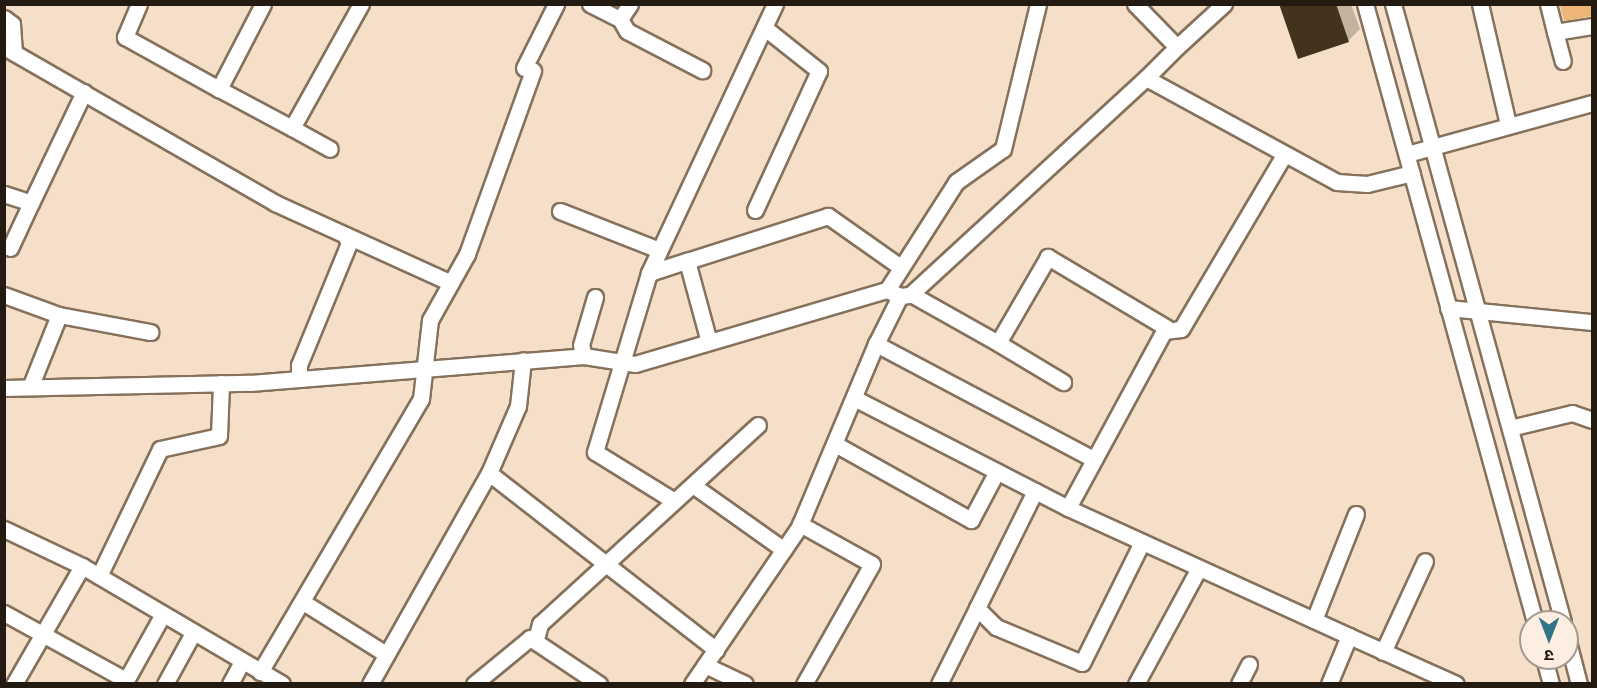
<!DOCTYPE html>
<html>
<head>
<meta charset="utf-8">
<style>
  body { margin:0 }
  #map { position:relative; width:1597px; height:688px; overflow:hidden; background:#f6dfc8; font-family:"Archivo Narrow","Noto Sans Devanagari",sans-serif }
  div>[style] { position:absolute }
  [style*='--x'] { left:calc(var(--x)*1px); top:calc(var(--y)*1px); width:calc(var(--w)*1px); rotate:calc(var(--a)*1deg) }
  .green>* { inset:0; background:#edb577 }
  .shadow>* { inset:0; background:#0003 }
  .building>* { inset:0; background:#43321e }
  .roads { filter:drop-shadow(2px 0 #85715c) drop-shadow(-2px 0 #85715c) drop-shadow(0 2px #85715c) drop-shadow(0 -2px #85715c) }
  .minor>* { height:15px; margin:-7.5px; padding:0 7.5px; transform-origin:7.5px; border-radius:7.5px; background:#fff }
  span { translate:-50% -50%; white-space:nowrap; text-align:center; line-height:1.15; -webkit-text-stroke:6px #fceee0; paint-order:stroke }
  .frame { position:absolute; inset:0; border:6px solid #231b12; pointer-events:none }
  .north { position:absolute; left:1519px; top:610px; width:60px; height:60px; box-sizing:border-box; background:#fceee0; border:2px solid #a59a8e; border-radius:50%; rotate:180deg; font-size:16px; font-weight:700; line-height:24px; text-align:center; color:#231b12 }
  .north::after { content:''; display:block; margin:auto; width:21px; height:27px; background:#317485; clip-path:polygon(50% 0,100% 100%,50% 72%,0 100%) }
</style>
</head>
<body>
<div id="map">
  <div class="green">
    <i style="clip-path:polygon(1560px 5px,1592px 5px,1592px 16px,1564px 21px)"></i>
  </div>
  <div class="shadow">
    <i style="clip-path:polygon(1281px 4px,1351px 4px,1360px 29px,1348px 41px)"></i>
  </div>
  <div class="building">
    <i style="clip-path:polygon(1279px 4px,1336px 4px,1349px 42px,1298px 59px)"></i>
  </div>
  <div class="roads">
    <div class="minor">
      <i style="--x:139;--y:4;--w:36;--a:113"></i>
      <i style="--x:125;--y:37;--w:107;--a:29"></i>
      <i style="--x:263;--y:4;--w:96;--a:117.4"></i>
      <i style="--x:219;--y:89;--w:83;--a:28.1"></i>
      <i style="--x:292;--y:128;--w:142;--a:-60.9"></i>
      <i style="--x:590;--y:4;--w:34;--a:27"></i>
      <i style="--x:620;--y:19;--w:18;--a:-56"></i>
      <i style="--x:1135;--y:4;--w:60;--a:45.7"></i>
      <i style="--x:1177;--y:47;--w:44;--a:135"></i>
      <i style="--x:1365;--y:4;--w:641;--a:74.62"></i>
      <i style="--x:1393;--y:4;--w:641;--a:74.62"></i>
      <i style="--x:1480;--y:4;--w:123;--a:76.9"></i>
      <i style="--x:1548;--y:4;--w:29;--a:76"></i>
      <i style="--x:1555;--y:32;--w:37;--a:-9"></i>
      <i style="--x:4;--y:18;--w:10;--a:37"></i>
      <i style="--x:12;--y:24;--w:28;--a:86"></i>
      <i style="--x:620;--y:19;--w:14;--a:60"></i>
      <i style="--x:627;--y:31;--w:85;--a:27.5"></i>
      <i style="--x:1555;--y:32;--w:30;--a:75"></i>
      <i style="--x:4;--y:47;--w:313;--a:29.9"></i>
      <i style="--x:275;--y:203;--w:193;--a:24.4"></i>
      <i style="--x:1177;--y:47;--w:64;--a:-42.5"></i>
      <i style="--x:524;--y:68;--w:72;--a:-63.4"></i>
      <i style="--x:292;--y:128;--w:43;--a:28.9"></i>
      <i style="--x:1407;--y:154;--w:192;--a:-15.4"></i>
      <i style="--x:1284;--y:155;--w:202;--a:120.6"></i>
      <i style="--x:1181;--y:329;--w:17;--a:173"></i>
      <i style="--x:1164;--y:331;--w:201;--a:118.5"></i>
      <i style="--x:1068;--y:508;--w:309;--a:24.5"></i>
      <i style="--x:4;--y:194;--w:28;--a:18"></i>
      <i style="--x:31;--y:203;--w:123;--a:-64.5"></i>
      <i style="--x:755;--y:210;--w:153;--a:-65.3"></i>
      <i style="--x:819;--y:71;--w:69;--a:-141.5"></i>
      <i style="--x:560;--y:211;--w:106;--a:21.5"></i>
      <i style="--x:10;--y:248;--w:50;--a:-65"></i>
      <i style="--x:649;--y:273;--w:40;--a:-18"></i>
      <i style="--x:887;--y:290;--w:128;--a:-57.4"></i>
      <i style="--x:956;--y:182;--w:57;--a:-35.1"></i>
      <i style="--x:1003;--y:149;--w:149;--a:-76.4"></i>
      <i style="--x:4;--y:295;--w:59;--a:20"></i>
      <i style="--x:59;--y:315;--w:93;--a:10.6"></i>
      <i style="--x:909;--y:295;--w:9;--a:174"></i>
      <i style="--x:900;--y:296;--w:54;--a:116.6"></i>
      <i style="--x:876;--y:344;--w:246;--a:27.9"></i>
      <i style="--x:1448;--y:308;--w:145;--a:5.6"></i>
      <i style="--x:1167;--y:328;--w:139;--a:-149.2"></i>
      <i style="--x:1048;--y:257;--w:99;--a:120.2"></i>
      <i style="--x:998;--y:343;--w:100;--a:-150.6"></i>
      <i style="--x:911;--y:294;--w:319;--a:-42.6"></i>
      <i style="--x:1146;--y:78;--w:217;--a:28.6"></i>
      <i style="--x:1337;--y:182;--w:30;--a:4"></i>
      <i style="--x:1367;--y:184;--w:46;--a:-13.7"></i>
      <i style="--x:709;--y:342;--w:84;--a:-105.2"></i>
      <i style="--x:687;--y:261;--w:148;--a:-17.7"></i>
      <i style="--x:828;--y:216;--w:87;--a:35.2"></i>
      <i style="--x:998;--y:343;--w:76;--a:31"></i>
      <i style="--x:584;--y:356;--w:11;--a:-105"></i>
      <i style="--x:581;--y:345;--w:50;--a:-73.7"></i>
      <i style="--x:299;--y:379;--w:14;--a:-90"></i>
      <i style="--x:299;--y:365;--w:132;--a:-67.7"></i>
      <i style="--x:349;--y:243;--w:9;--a:-117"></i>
      <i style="--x:31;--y:385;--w:75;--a:-68.2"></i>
      <i style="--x:4;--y:388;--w:246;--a:-1.2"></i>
      <i style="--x:250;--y:383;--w:335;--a:-4.6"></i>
      <i style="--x:584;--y:356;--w:52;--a:8.9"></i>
      <i style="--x:635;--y:364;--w:263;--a:-16.4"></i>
      <i style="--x:887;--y:290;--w:14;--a:25"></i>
      <i style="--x:854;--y:398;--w:241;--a:27.2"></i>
      <i style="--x:1510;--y:428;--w:64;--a:-13.6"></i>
      <i style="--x:1572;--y:413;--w:21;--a:19"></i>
      <i style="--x:835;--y:444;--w:156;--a:29.2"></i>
      <i style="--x:971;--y:520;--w:55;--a:-62"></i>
      <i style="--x:489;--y:473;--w:288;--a:37.9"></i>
      <i style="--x:694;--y:486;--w:110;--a:35.4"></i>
      <i style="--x:1035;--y:491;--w:131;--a:116.4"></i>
      <i style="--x:977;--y:608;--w:27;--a:45"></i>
      <i style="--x:996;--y:627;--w:93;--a:22.7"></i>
      <i style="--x:1082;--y:663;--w:135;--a:-63.6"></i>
      <i style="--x:671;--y:499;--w:89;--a:-148.3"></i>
      <i style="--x:595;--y:452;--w:187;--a:-73.2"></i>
      <i style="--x:649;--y:273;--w:297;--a:-64.9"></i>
      <i style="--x:800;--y:524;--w:82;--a:29.1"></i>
      <i style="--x:872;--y:564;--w:138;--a:119.5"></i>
      <i style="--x:4;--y:529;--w:86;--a:25.4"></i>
      <i style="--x:82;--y:566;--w:232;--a:30.5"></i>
      <i style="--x:99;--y:576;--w:141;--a:-64.3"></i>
      <i style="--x:160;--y:449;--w:60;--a:-12.4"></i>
      <i style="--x:219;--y:436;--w:53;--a:-87.8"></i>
      <i style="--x:303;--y:602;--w:98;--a:32.1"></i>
      <i style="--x:4;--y:613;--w:139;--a:28.8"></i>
      <i style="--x:1314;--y:620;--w:114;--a:-68.4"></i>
      <i style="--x:1567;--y:638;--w:48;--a:75.4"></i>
      <i style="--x:536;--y:639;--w:16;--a:-75"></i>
      <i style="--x:540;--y:624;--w:295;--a:-42.4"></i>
      <i style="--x:1383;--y:652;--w:100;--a:-65.2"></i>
      <i style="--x:1544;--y:658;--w:27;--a:75"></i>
      <i style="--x:705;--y:665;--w:44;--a:25.4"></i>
      <i style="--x:260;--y:672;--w:317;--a:-59.5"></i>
      <i style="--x:421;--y:399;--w:80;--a:-83.5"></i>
      <i style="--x:430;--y:320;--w:76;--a:-60.7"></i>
      <i style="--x:467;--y:254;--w:195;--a:-70.2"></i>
      <i style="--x:14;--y:684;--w:136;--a:-60"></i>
      <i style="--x:124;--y:684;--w:80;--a:-60.9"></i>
      <i style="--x:165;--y:684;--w:58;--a:-61.2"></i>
      <i style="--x:230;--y:684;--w:26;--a:-62"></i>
      <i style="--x:370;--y:684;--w:242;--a:-60.6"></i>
      <i style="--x:489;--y:473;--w:73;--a:-66.6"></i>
      <i style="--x:518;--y:406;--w:46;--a:-83.8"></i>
      <i style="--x:474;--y:684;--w:72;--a:-39.4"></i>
      <i style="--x:530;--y:638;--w:83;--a:33.7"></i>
      <i style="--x:692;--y:684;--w:190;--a:-55.7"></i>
      <i style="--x:799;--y:527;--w:199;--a:-67.2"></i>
      <i style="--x:939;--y:684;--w:85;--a:-63.4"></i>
      <i style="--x:1136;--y:684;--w:132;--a:-61.5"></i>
      <i style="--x:1239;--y:684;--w:22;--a:-63"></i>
      <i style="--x:1329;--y:684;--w:52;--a:-67.4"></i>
      <i style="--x:1349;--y:636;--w:117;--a:24.2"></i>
    </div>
  </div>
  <div class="frame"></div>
  <div class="north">उ</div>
</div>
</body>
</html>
